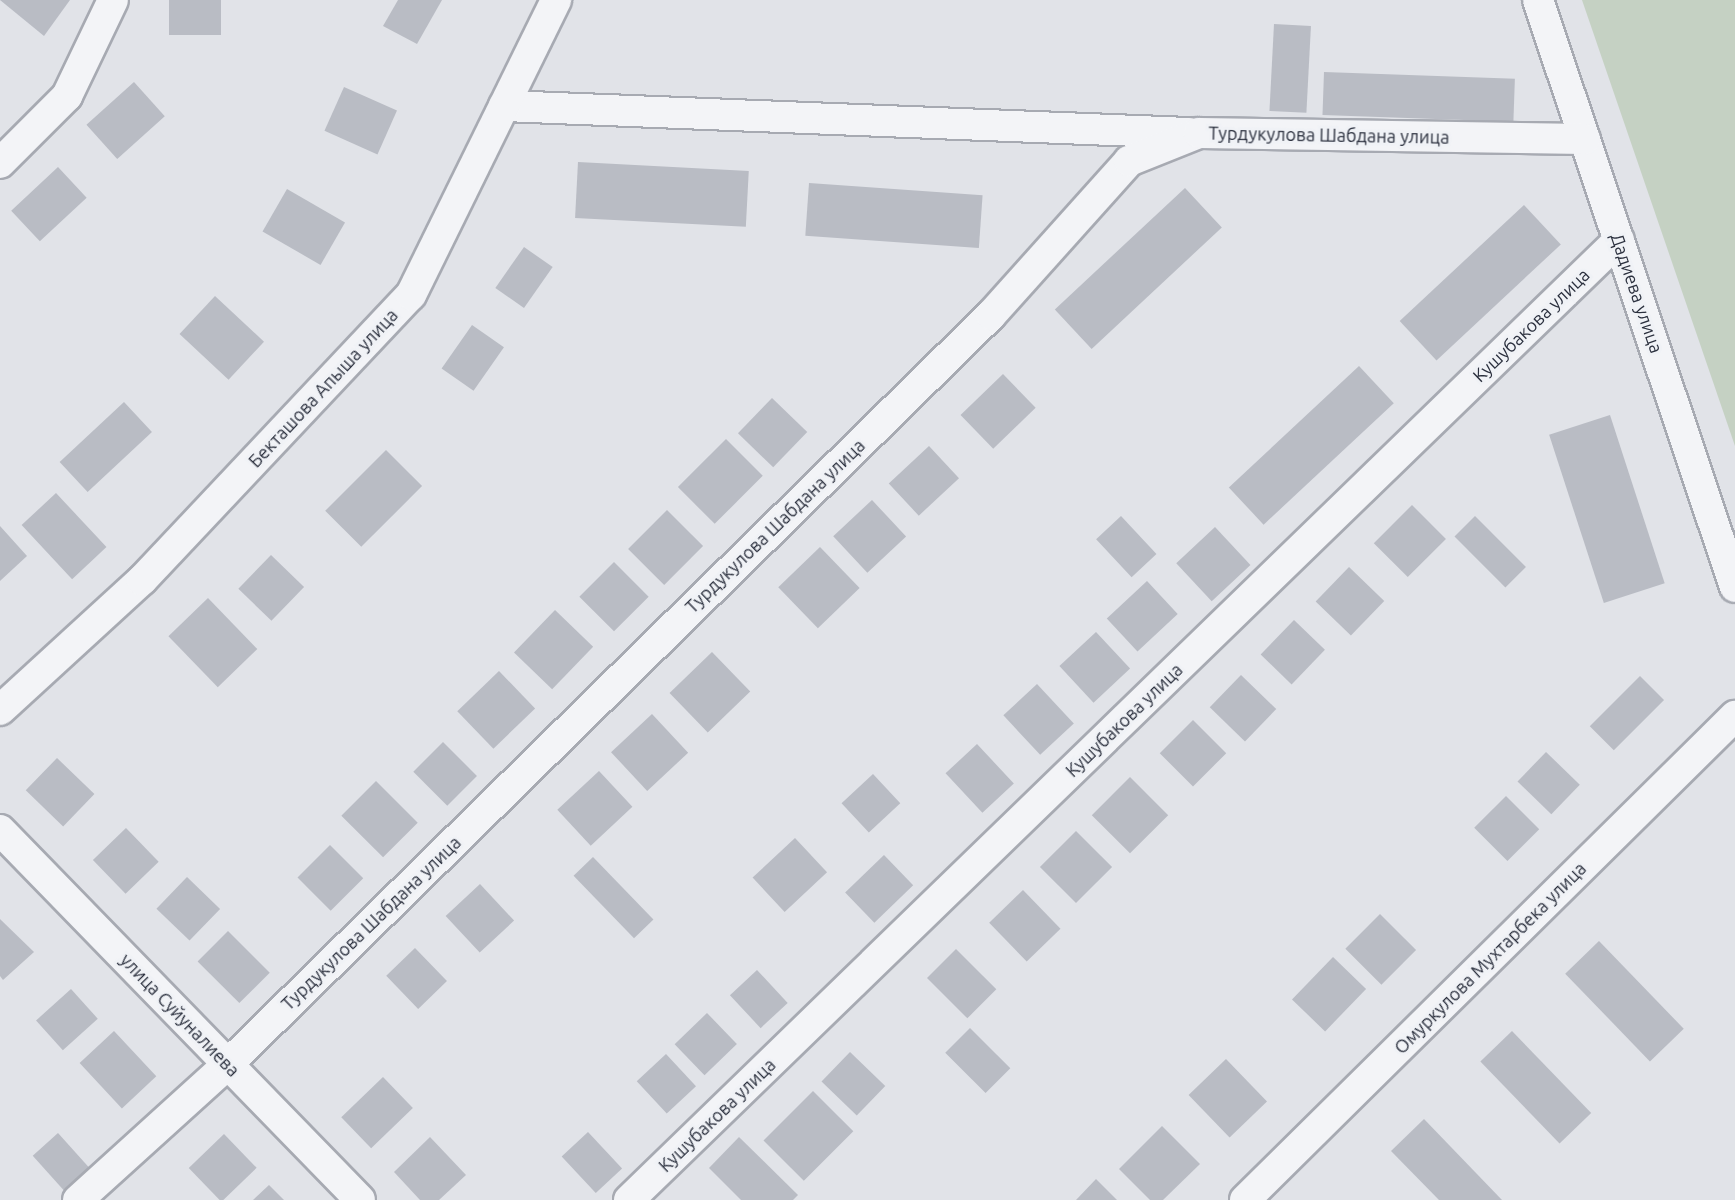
<!DOCTYPE html>
<html>
<head>
<meta charset="utf-8">
<style>
  body { margin:0 }
  #map { position:relative; width:1735px; height:1200px; overflow:hidden; background:#e1e3e8; font-family:Ubuntu,sans-serif }
  div>[style] { position:absolute }
  [style*='--x'] { left:calc(var(--x)*1px); top:calc(var(--y)*1px); width:calc(var(--w)*1px); rotate:calc(var(--a)*1deg) }
  .green>* { inset:0; background:#c5d1c3 }
  .building>* { inset:0; background:#b9bcc4; transform-origin:0 0 }
  .roads { filter:drop-shadow(2px 0 #a7aab2) drop-shadow(-2px 0 #a7aab2) drop-shadow(0 2px #a7aab2) drop-shadow(0 -2px #a7aab2) }
  .minor>* { height:30px; margin:-15px; padding:0 15px; transform-origin:15px; border-radius:15px; background:#f3f4f7 }
  span { translate:-50% -50%; white-space:nowrap; text-align:center; line-height:1.15; -webkit-text-stroke:6px #f0f2f6; paint-order:stroke }
  .street-label { font-size:18px; color:#2b303e }
</style>
</head>
<body>
<div id="map">
  <div class="green">
    <i style="clip-path:polygon(1582px 0,1735px 0,1735px 446px)"></i>
  </div>
  <div class="building">
    <i style="clip-path:polygon(0 0,70px 0,44px 36px)"></i>
    <i style="left:169px;top:0;width:52px;height:35px"></i>
    <i style="clip-path:polygon(398px 0,442px 0,417px 44px,383px 26px)"></i>
    <i style="left:1274px;top:24px;width:37px;height:87px;rotate:3deg"></i>
    <i style="left:1324px;top:72px;width:191px;height:43px;rotate:2deg"></i>
    <i style="left:134px;top:82px;width:46px;height:64px;rotate:48deg"></i>
    <i style="left:344px;top:87px;width:58px;height:48px;rotate:24deg"></i>
    <i style="left:578px;top:162px;width:171px;height:56px;rotate:3deg"></i>
    <i style="left:58px;top:167px;width:42px;height:64px;rotate:47deg"></i>
    <i style="left:809px;top:183px;width:174px;height:53px;rotate:4deg"></i>
    <i style="left:1185px;top:188px;width:54px;height:178px;rotate:47deg"></i>
    <i style="left:287px;top:189px;width:67px;height:49px;rotate:30deg"></i>
    <i style="left:1524px;top:205px;width:54px;height:170px;rotate:47deg"></i>
    <i style="left:524px;top:247px;width:35px;height:50px;rotate:35deg"></i>
    <i style="left:215px;top:296px;width:67px;height:52px;rotate:43deg"></i>
    <i style="left:472px;top:325px;width:39px;height:53px;rotate:35deg"></i>
    <i style="left:1359px;top:366px;width:51px;height:178px;rotate:47deg"></i>
    <i style="left:1003px;top:374px;width:47px;height:59px;rotate:46deg"></i>
    <i style="left:772px;top:398px;width:49px;height:49px;rotate:44deg"></i>
    <i style="left:124px;top:402px;width:41px;height:88px;rotate:47deg"></i>
    <i style="left:1610px;top:415px;width:177px;height:64px;rotate:72deg"></i>
    <i style="left:726px;top:439px;width:52px;height:68px;rotate:45deg"></i>
    <i style="left:929px;top:446px;width:44px;height:55px;rotate:47deg"></i>
    <i style="left:386px;top:450px;width:51px;height:86px;rotate:45deg"></i>
    <i style="left:56px;top:493px;width:74px;height:47px;rotate:47deg"></i>
    <i style="left:872px;top:500px;width:50px;height:53px;rotate:47deg"></i>
    <i style="left:1412px;top:505px;width:48px;height:54px;rotate:45deg"></i>
    <i style="left:667px;top:510px;width:51px;height:55px;rotate:45deg"></i>
    <i style="left:1121px;top:516px;width:52px;height:34px;rotate:47deg"></i>
    <i style="left:1475px;top:516px;width:72px;height:29px;rotate:45deg"></i>
    <i style="clip-path:polygon(0 526px,27px 556px,0 581px)"></i>
    <i style="left:1215px;top:527px;width:52px;height:53px;rotate:47deg"></i>
    <i style="left:820px;top:547px;width:57px;height:58px;rotate:46deg"></i>
    <i style="left:271px;top:555px;width:46px;height:47px;rotate:44deg"></i>
    <i style="left:614px;top:562px;width:49px;height:49px;rotate:45deg"></i>
    <i style="left:1349px;top:567px;width:49px;height:48px;rotate:44deg"></i>
    <i style="left:1147px;top:581px;width:45px;height:55px;rotate:47deg"></i>
    <i style="left:208px;top:598px;width:71px;height:55px;rotate:46deg"></i>
    <i style="left:555px;top:610px;width:53px;height:59px;rotate:44deg"></i>
    <i style="left:1294px;top:620px;width:43px;height:48px;rotate:44deg"></i>
    <i style="left:1096px;top:632px;width:50px;height:50px;rotate:47deg"></i>
    <i style="left:712px;top:652px;width:55px;height:59px;rotate:46deg"></i>
    <i style="left:499px;top:671px;width:52px;height:58px;rotate:46deg"></i>
    <i style="left:1241px;top:675px;width:49px;height:45px;rotate:44deg"></i>
    <i style="left:1640px;top:676px;width:34px;height:71px;rotate:45deg"></i>
    <i style="left:1037px;top:684px;width:54px;height:46px;rotate:47deg"></i>
    <i style="left:652px;top:714px;width:53px;height:56px;rotate:47deg"></i>
    <i style="left:1193px;top:720px;width:47px;height:47px;rotate:45deg"></i>
    <i style="left:443px;top:742px;width:48px;height:42px;rotate:45deg"></i>
    <i style="left:977px;top:744px;width:54px;height:43px;rotate:47deg"></i>
    <i style="left:1546px;top:752px;width:47px;height:41px;rotate:44deg"></i>
    <i style="left:57px;top:758px;width:52px;height:45px;rotate:44deg"></i>
    <i style="left:599px;top:771px;width:49px;height:57px;rotate:47deg"></i>
    <i style="left:873px;top:774px;width:40px;height:43px;rotate:47deg"></i>
    <i style="left:1130px;top:777px;width:54px;height:54px;rotate:45deg"></i>
    <i style="left:376px;top:781px;width:59px;height:49px;rotate:45deg"></i>
    <i style="left:1506px;top:796px;width:47px;height:45px;rotate:45deg"></i>
    <i style="left:126px;top:828px;width:47px;height:46px;rotate:46deg"></i>
    <i style="left:1076px;top:831px;width:51px;height:51px;rotate:45deg"></i>
    <i style="left:795px;top:838px;width:47px;height:58px;rotate:47deg"></i>
    <i style="left:330px;top:845px;width:47px;height:46px;rotate:45deg"></i>
    <i style="left:884px;top:855px;width:42px;height:54px;rotate:46deg"></i>
    <i style="left:593px;top:857px;width:87px;height:27px;rotate:46deg"></i>
    <i style="left:187px;top:877px;width:46px;height:44px;rotate:44deg"></i>
    <i style="left:480px;top:884px;width:50px;height:47px;rotate:47deg"></i>
    <i style="left:1023px;top:890px;width:54px;height:47px;rotate:46deg"></i>
    <i style="left:1380px;top:914px;width:51px;height:49px;rotate:45deg"></i>
    <i style="clip-path:polygon(0 919px,34px 952px,3px 980px,0 976px)"></i>
    <i style="left:228px;top:931px;width:59px;height:43px;rotate:45deg"></i>
    <i style="left:1599px;top:941px;width:122px;height:47px;rotate:46deg"></i>
    <i style="left:415px;top:948px;width:46px;height:40px;rotate:46deg"></i>
    <i style="left:956px;top:949px;width:57px;height:41px;rotate:45deg"></i>
    <i style="left:1333px;top:957px;width:46px;height:59px;rotate:44deg"></i>
    <i style="left:757px;top:970px;width:45px;height:37px;rotate:47deg"></i>
    <i style="left:71px;top:989px;width:40px;height:47px;rotate:48deg"></i>
    <i style="left:707px;top:1013px;width:43px;height:45px;rotate:46deg"></i>
    <i style="left:970px;top:1028px;width:57px;height:35px;rotate:45deg"></i>
    <i style="left:114px;top:1031px;width:62px;height:47px;rotate:47deg"></i>
    <i style="left:1512px;top:1031px;width:114px;height:44px;rotate:46deg"></i>
    <i style="left:850px;top:1052px;width:49px;height:41px;rotate:44deg"></i>
    <i style="left:666px;top:1054px;width:44px;height:40px;rotate:47deg"></i>
    <i style="left:1226px;top:1059px;width:59px;height:52px;rotate:46deg"></i>
    <i style="left:383px;top:1077px;width:43px;height:58px;rotate:46deg"></i>
    <i style="left:813px;top:1091px;width:57px;height:70px;rotate:45deg"></i>
    <i style="clip-path:polygon(1424px 1119px,1502px 1200px,1439px 1200px,1391px 1151px)"></i>
    <i style="clip-path:polygon(1162px 1126px,1200px 1164px,1163px 1200px,1150px 1200px,1119px 1169px)"></i>
    <i style="left:588px;top:1132px;width:50px;height:36px;rotate:47deg"></i>
    <i style="left:58px;top:1133px;width:47px;height:34px;rotate:48deg"></i>
    <i style="left:224px;top:1134px;width:47px;height:49px;rotate:46deg"></i>
    <i style="clip-path:polygon(430px 1137px,466px 1175px,439px 1200px,420px 1200px,394px 1172px)"></i>
    <i style="clip-path:polygon(739px 1137px,798px 1195px,793px 1200px,741px 1200px,709px 1168px)"></i>
    <i style="clip-path:polygon(1096px 1179px,1117px 1200px,1076px 1200px)"></i>
    <i style="clip-path:polygon(269px 1185px,284px 1200px,253px 1200px)"></i>
  </div>
  <div class="roads">
    <div class="minor">
      <i style="--x:1538;--y:0;--w:619;--a:71.45"></i>
      <i style="--x:504;--y:106;--w:685;--a:2.26"></i>
      <i style="--x:0;--y:163;--w:95;--a:-45"></i>
      <i style="--x:67;--y:96;--w:106;--a:-64.4"></i>
      <i style="--x:0;--y:710;--w:193;--a:-42.5"></i>
      <i style="--x:142;--y:580;--w:392;--a:-46.7"></i>
      <i style="--x:411;--y:295;--w:329;--a:-63.8"></i>
      <i style="--x:0;--y:830;--w:516;--a:45.78"></i>
      <i style="--x:78;--y:1200;--w:202;--a:-42.2"></i>
      <i style="--x:228;--y:1064;--w:1069;--a:-44.47"></i>
      <i style="--x:991;--y:315;--w:207;--a:-48.1"></i>
      <i style="--x:1129;--y:161;--w:75;--a:-21.8"></i>
      <i style="--x:1199;--y:133;--w:386;--a:0.9"></i>
      <i style="--x:629;--y:1200;--w:1379;--a:-44.12"></i>
      <i style="--x:1245;--y:1200;--w:689;--a:-44.65"></i>
    </div>
  </div>
  <div class="street-label">
    <span style="left:1329px;top:135px;rotate:1deg">Турдукулова Шабдана улица</span>
    <span style="left:1637px;top:293px;rotate:71deg">Дадиева улица</span>
    <span style="left:1531px;top:325px;rotate:-44deg">Кушубакова улица</span>
    <span style="left:323px;top:388px;rotate:-47deg">Бекташова Апыша улица</span>
    <span style="left:775px;top:526px;rotate:-44deg">Турдукулова Шабдана улица</span>
    <span style="left:1124px;top:720px;rotate:-44deg">Кушубакова улица</span>
    <span style="left:371px;top:923px;rotate:-44deg">Турдукулова Шабдана улица</span>
    <span style="left:1490px;top:958px;rotate:-45deg">Омуркулова Мухтарбека улица</span>
    <span style="left:180px;top:1015px;rotate:46deg">улица Суйуналиева</span>
    <span style="left:717px;top:1115px;rotate:-44deg">Кушубакова улица</span>
  </div>
</div>
</body>
</html>
